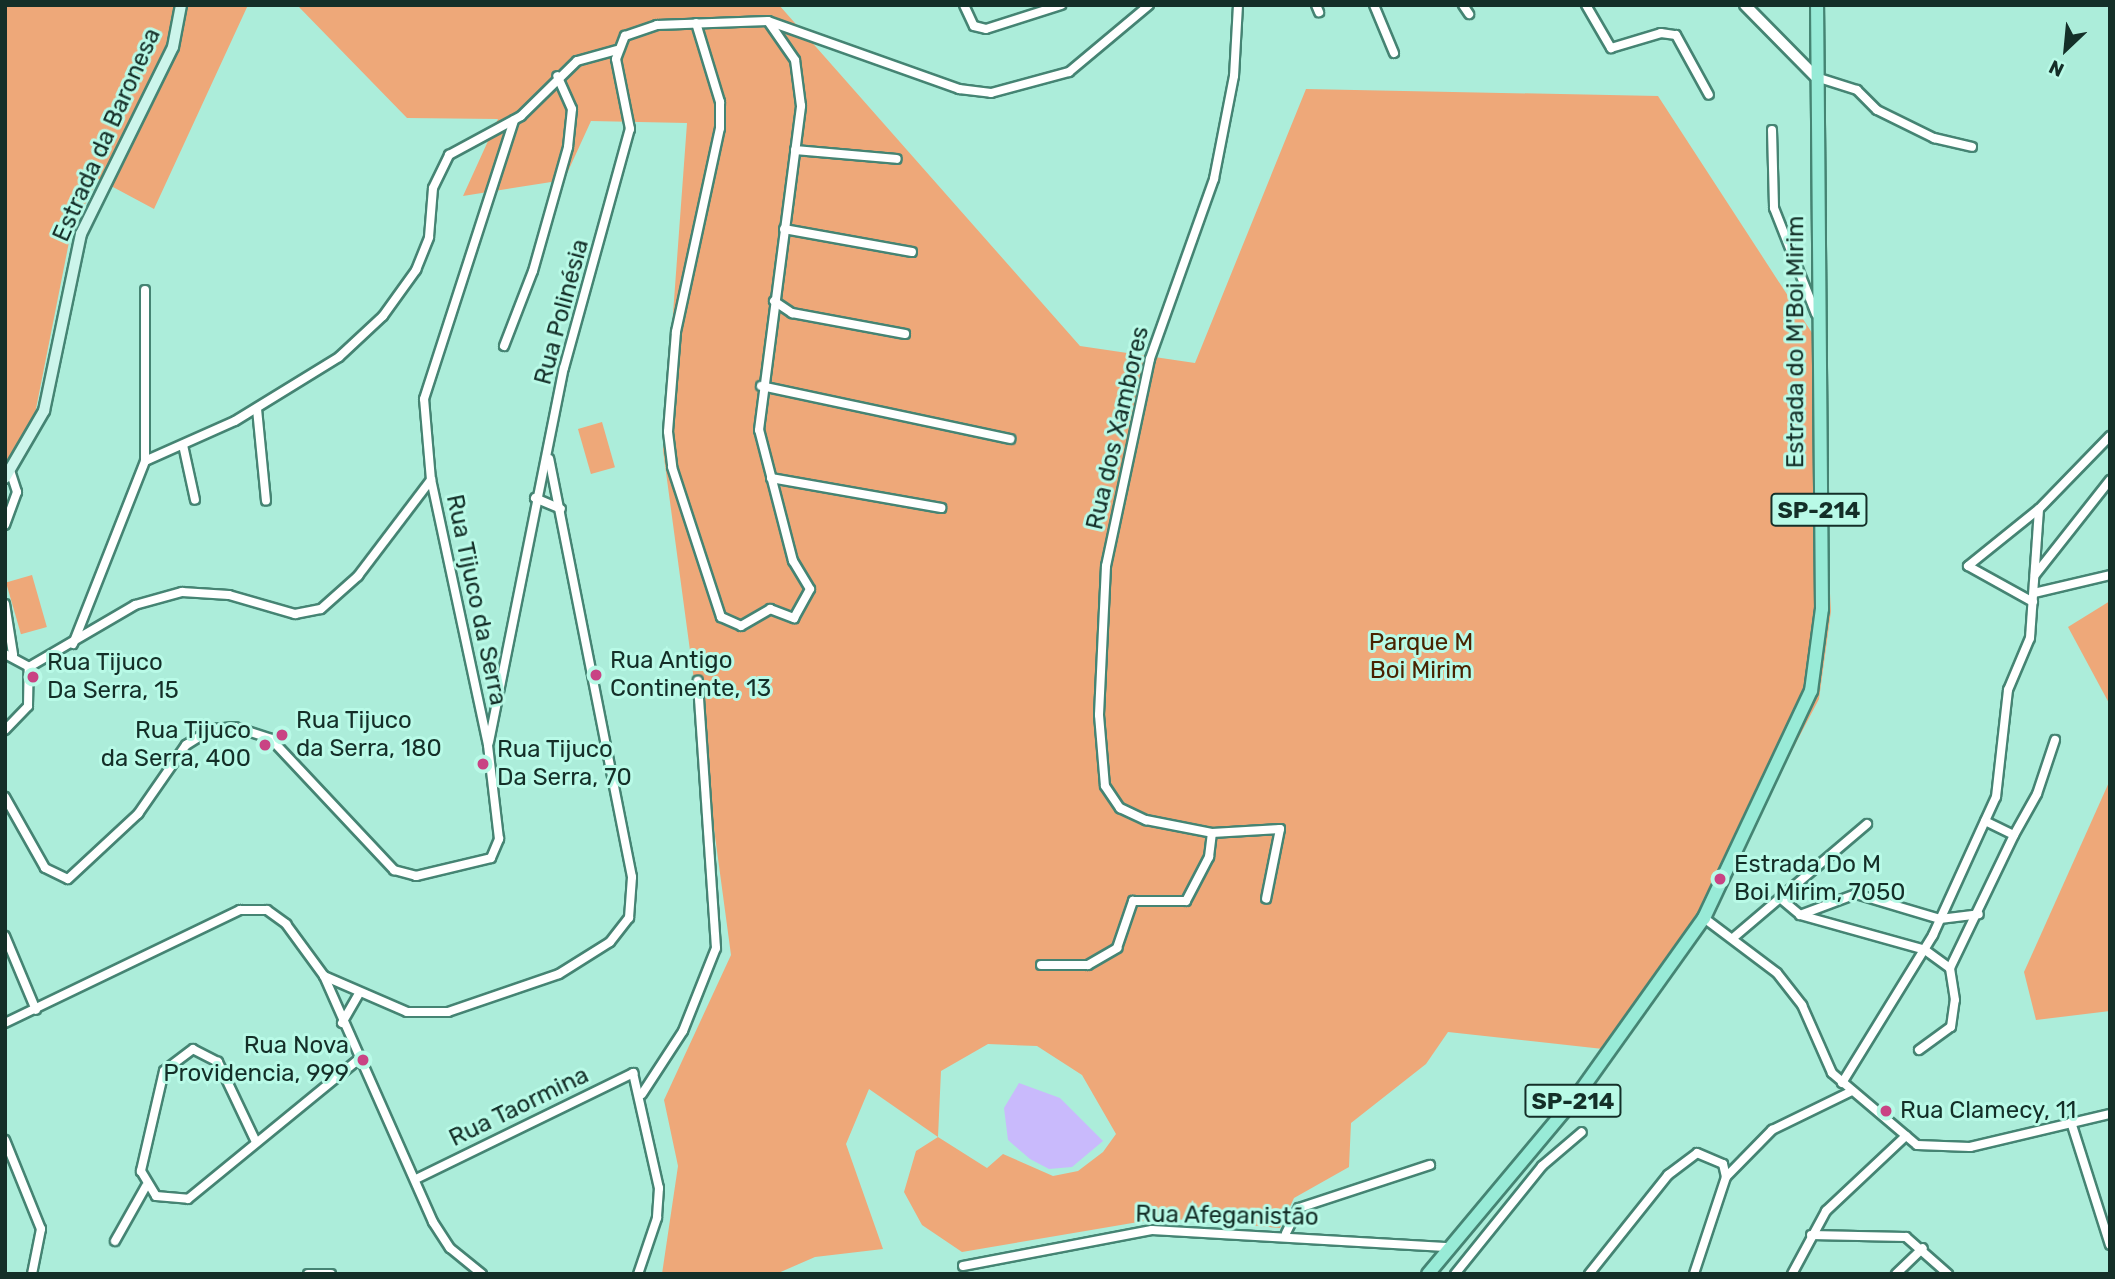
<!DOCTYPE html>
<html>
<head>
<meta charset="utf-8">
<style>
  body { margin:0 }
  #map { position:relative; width:2115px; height:1279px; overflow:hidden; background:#acedda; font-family:Rubik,sans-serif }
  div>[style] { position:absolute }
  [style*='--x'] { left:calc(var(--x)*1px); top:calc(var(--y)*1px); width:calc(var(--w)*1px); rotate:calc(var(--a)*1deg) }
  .green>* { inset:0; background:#eea879; transform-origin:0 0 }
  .water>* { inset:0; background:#c9bafc }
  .roads { filter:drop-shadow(2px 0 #458473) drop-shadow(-2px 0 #458473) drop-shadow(0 2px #458473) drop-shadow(0 -2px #458473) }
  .minor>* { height:8px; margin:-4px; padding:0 4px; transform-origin:4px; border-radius:4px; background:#fff }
  .tertiary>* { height:10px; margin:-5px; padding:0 5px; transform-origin:5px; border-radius:5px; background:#fff }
  .secondary>* { height:10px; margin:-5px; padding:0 5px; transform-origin:5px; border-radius:5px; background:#ccf5eb }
  .primary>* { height:12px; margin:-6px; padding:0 6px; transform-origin:6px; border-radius:6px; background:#98ebd7 }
  .dots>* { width:19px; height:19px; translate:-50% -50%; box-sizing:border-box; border:4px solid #b9fae7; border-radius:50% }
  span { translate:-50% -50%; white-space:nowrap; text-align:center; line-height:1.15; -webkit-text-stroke:6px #b9fae7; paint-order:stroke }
  .shield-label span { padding:2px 5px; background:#b9fae7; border:2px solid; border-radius:5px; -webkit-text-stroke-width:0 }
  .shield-label { font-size:23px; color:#142f28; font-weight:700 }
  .street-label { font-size:24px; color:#142f28 }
  .park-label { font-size:24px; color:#492201 }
  .poi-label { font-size:24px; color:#142f28 }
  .left { translate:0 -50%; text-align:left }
  .right { translate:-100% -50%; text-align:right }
  .frame { position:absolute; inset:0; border:7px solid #142f28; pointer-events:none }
  .north { position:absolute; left:2031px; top:14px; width:70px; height:70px; -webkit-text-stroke:5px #b9fae7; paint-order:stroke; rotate:206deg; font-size:19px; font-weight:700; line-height:28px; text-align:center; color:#142f28 }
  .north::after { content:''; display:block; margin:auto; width:24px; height:32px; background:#142f28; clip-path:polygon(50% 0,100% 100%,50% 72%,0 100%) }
</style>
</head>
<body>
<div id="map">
  <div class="green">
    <i style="clip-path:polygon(5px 5px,248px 5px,154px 209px,98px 179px,71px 232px,32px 429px,5px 474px)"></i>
    <i style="clip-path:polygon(evenodd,297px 5px,779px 5px,1080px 346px,1195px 363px,1306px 89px,1658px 96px,1816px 339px,1831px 611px,1819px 699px,1704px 918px,1612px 1050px,1448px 1032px,1426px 1064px,1351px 1123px,1349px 1167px,1294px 1198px,1280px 1228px,1162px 1218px,962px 1252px,922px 1225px,904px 1192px,916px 1151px,938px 1137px,869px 1089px,846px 1144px,883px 1249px,815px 1257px,776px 1274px,662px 1274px,678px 1166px,664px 1100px,731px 955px,663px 450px,687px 123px,591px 121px,564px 180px,463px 196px,498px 119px,407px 118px,297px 5px,988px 1044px,1037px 1046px,1082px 1075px,1116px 1134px,1103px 1152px,1078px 1171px,1053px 1176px,1003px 1154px,987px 1168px,938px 1137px,941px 1071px,988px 1044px)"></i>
    <i style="left:602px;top:422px;width:47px;height:25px;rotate:74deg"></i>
    <i style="left:32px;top:575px;width:54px;height:27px;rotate:74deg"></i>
    <i style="clip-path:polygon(2110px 601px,2110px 705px,2068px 627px)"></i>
    <i style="clip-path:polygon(2110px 780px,2110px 1011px,2036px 1020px,2024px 972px)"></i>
  </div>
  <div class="water">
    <i style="clip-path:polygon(1019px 1083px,1060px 1098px,1103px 1141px,1072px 1167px,1049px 1169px,1030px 1159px,1008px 1140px,1004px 1108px)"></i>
  </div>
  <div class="roads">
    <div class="minor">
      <i style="--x:964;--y:5;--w:23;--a:65"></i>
      <i style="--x:974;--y:26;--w:12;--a:14"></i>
      <i style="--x:986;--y:29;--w:79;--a:-17.7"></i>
      <i style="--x:1238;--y:5;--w:71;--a:93.2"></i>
      <i style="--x:1234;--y:76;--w:105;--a:101"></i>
      <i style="--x:1214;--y:179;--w:191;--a:109.6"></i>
      <i style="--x:1150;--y:359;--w:212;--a:102"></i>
      <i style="--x:1106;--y:566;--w:149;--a:92.7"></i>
      <i style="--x:1099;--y:715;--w:71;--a:85.2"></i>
      <i style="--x:1105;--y:786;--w:27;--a:56"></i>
      <i style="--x:1120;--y:808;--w:29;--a:25"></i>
      <i style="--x:1146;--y:820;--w:67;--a:11.1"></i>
      <i style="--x:1212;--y:833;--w:68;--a:-3.4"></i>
      <i style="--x:1280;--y:829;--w:71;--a:101.3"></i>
      <i style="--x:1316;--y:5;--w:8;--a:67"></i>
      <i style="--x:1374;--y:5;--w:52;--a:67.4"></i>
      <i style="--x:1463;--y:5;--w:11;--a:56"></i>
      <i style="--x:1586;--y:5;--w:50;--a:59.8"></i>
      <i style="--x:1611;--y:48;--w:52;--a:-16.7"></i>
      <i style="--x:1661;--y:33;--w:15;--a:8"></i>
      <i style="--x:1676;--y:35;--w:68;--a:61.2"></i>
      <i style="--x:696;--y:23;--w:83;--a:73.1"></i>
      <i style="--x:720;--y:102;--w:26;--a:90"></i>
      <i style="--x:720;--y:128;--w:209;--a:102.2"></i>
      <i style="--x:676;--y:332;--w:100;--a:94.6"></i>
      <i style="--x:668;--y:432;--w:35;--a:83"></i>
      <i style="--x:672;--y:467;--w:158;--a:71.9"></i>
      <i style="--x:721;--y:617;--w:22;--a:24"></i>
      <i style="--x:741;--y:626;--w:34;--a:-30"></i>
      <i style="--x:770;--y:609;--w:26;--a:21"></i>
      <i style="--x:794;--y:618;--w:33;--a:-61"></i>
      <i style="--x:810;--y:589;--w:33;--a:-121"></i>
      <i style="--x:793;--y:561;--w:135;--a:-104.5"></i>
      <i style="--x:759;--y:430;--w:327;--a:-82.6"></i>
      <i style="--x:801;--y:106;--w:46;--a:-97.4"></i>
      <i style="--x:795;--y:60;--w:47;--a:-124.7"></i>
      <i style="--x:1816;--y:77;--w:43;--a:17.6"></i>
      <i style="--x:1857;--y:90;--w:28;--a:45"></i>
      <i style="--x:1877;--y:110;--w:64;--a:26.2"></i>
      <i style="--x:1934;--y:138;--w:39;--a:13"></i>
      <i style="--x:1772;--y:130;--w:78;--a:88.5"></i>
      <i style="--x:1774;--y:208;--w:114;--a:68.4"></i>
      <i style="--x:795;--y:150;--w:102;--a:5"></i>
      <i style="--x:784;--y:229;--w:130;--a:10.2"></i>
      <i style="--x:774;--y:301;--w:22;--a:34"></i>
      <i style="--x:792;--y:313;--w:115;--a:10.5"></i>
      <i style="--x:504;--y:346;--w:80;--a:-68.9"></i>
      <i style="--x:533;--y:271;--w:129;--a:-74.2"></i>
      <i style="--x:568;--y:147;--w:38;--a:-84"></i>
      <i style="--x:572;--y:109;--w:36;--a:-114"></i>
      <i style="--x:761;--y:386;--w:255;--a:12"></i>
      <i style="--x:257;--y:409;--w:92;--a:84.4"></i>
      <i style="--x:183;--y:445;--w:56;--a:77.7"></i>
      <i style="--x:145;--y:461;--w:98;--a:-24"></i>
      <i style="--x:235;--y:421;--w:122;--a:-31.6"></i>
      <i style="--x:339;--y:357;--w:60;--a:-43"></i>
      <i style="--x:383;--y:316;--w:57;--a:-54.3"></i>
      <i style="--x:416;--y:270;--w:35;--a:-68"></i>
      <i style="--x:429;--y:237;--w:49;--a:-85.3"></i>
      <i style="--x:433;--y:188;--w:37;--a:-64"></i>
      <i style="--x:449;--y:155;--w:82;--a:-28.4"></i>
      <i style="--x:521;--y:116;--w:78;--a:-44.5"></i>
      <i style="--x:577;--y:61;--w:41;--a:-15.4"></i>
      <i style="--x:771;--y:478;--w:173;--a:10"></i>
      <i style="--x:535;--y:498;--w:28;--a:23"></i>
      <i style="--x:5;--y:525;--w:35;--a:-70"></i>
      <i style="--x:17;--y:492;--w:22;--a:-108"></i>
      <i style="--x:2035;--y:575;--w:121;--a:-51.7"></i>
      <i style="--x:2034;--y:593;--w:78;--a:-13.3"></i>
      <i style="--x:2033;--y:602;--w:74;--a:-151"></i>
      <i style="--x:1968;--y:566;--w:91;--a:-38.8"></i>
      <i style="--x:2039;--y:509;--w:102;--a:-45.8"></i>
      <i style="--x:5;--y:604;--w:51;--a:80.9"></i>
      <i style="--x:73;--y:644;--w:197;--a:-68.5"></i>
      <i style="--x:145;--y:461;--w:171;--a:-90"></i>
      <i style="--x:5;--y:654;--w:27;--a:28"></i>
      <i style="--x:29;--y:667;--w:123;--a:-30.3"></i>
      <i style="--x:135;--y:605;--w:49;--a:-15.5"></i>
      <i style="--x:182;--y:592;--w:47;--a:3.7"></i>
      <i style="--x:229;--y:595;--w:69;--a:16.1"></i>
      <i style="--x:295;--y:614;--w:26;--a:-11"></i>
      <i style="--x:321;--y:609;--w:50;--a:-41.7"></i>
      <i style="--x:358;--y:576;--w:121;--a:-52.8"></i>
      <i style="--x:5;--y:730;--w:33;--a:-46"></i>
      <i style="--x:28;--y:706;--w:39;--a:-89"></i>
      <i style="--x:489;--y:742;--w:381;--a:-78.7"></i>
      <i style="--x:564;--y:368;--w:248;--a:-74.6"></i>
      <i style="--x:630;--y:129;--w:71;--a:-101.3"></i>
      <i style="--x:616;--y:59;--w:25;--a:-69"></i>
      <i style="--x:625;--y:36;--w:34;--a:-19"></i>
      <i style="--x:657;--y:25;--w:111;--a:-2.1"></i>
      <i style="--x:768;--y:21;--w:203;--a:19.6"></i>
      <i style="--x:959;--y:89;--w:32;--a:7"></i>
      <i style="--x:991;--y:93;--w:81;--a:-15.1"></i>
      <i style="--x:1069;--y:72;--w:104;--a:-39.9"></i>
      <i style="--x:5;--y:797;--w:81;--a:60.6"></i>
      <i style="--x:45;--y:868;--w:25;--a:26"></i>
      <i style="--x:68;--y:879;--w:96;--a:-42.9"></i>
      <i style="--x:138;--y:814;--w:84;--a:-55.2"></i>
      <i style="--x:186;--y:745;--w:31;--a:-32"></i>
      <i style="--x:212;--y:729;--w:23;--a:-5"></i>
      <i style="--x:235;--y:727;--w:38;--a:18"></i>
      <i style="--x:271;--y:739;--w:180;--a:46.8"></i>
      <i style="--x:394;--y:870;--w:23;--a:15"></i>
      <i style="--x:416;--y:876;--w:77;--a:-13.5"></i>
      <i style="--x:491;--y:858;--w:21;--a:-67"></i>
      <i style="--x:499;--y:839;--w:95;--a:-96.7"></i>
      <i style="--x:488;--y:745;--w:271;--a:-102.1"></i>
      <i style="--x:431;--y:480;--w:81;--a:-94.9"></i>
      <i style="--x:424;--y:399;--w:293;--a:-72.1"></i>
      <i style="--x:1985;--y:821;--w:32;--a:26"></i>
      <i style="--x:2014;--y:835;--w:47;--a:-60.7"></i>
      <i style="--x:2037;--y:794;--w:57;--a:-71.6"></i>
      <i style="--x:1780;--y:898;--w:26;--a:40"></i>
      <i style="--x:1800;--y:915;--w:130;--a:15.6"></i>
      <i style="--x:1925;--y:950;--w:31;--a:36"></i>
      <i style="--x:1950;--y:968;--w:148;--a:-64.3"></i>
      <i style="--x:1800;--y:915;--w:60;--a:-20.6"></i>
      <i style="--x:1856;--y:894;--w:88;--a:16.6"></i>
      <i style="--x:1940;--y:919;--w:39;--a:-7"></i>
      <i style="--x:1704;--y:918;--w:91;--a:37"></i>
      <i style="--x:1777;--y:973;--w:41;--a:52"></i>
      <i style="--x:1802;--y:1005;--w:74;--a:66.2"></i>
      <i style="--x:1832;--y:1073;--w:111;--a:40.3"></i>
      <i style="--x:1917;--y:1145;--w:53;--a:2.2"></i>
      <i style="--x:1970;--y:1147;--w:144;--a:-13.3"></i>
      <i style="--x:5;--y:936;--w:80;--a:67.3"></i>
      <i style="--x:1733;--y:938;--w:176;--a:-40.4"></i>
      <i style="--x:1041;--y:965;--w:47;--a:0"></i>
      <i style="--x:1088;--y:965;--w:34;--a:-30"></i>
      <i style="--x:1117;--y:948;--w:50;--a:-71.2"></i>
      <i style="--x:1133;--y:901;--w:53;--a:0"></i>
      <i style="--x:1186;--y:901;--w:50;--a:-62.4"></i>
      <i style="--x:1209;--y:857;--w:24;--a:-83"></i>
      <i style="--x:324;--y:976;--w:90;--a:23.4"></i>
      <i style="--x:407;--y:1012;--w:41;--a:0"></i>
      <i style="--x:448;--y:1012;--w:117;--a:-18.9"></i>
      <i style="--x:559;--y:974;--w:60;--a:-32.1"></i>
      <i style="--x:610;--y:942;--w:31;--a:-52"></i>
      <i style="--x:629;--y:918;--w:41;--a:-85.8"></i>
      <i style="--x:632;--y:877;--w:426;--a:-101.2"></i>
      <i style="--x:5;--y:1023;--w:261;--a:-25.7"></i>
      <i style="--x:240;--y:910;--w:27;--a:0"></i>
      <i style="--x:267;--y:910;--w:24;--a:36"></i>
      <i style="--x:286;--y:924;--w:64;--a:53.8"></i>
      <i style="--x:324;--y:976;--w:269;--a:66.1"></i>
      <i style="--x:433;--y:1222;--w:31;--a:57"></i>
      <i style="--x:450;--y:1248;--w:41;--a:39.1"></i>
      <i style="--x:342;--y:1023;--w:34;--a:-60"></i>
      <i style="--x:1919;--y:1050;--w:39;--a:-36"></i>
      <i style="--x:1951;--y:1027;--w:27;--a:-82"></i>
      <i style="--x:1955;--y:1000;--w:32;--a:-99"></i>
      <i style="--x:1842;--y:1083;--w:174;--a:-58.4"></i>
      <i style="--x:1933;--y:935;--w:152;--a:-65.5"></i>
      <i style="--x:1996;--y:797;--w:108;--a:-83.6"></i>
      <i style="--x:2008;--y:690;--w:56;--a:-67.1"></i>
      <i style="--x:2030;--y:638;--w:129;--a:-86"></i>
      <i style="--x:642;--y:1094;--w:75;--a:-56.9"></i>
      <i style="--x:683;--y:1031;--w:89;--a:-68.3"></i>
      <i style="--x:716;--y:948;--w:268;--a:-93.9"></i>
      <i style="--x:2071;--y:1122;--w:129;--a:72.4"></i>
      <i style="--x:5;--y:1140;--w:96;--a:68"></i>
      <i style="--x:41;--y:1229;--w:46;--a:101.3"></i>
      <i style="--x:256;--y:1142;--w:89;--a:-115.4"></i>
      <i style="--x:218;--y:1062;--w:28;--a:-153"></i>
      <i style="--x:193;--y:1049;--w:36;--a:143"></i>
      <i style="--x:164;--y:1071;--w:103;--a:103"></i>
      <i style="--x:141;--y:1171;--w:29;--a:59"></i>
      <i style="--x:156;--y:1196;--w:32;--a:5"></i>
      <i style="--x:188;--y:1199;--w:222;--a:-39.3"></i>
      <i style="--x:1726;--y:1177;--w:66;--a:-45.6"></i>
      <i style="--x:1772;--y:1130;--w:89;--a:-26"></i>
      <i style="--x:416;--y:1179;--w:242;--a:-26"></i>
      <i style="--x:633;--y:1073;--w:118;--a:77.3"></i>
      <i style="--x:659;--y:1188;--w:30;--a:94"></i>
      <i style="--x:657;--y:1218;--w:59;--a:108.7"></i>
      <i style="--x:1286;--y:1233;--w:28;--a:-63"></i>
      <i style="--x:1299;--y:1208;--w:138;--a:-18.2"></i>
      <i style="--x:1811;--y:1235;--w:95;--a:1.2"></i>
      <i style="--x:1906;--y:1237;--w:56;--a:41.4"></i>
      <i style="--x:115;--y:1241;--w:63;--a:-60.6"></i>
      <i style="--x:963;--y:1266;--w:192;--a:-10.8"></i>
      <i style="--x:1152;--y:1230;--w:298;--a:3.3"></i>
      <i style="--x:308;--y:1274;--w:23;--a:0"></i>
      <i style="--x:1455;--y:1274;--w:139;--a:-51.1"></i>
      <i style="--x:1542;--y:1166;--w:52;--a:-40.4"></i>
      <i style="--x:1589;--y:1274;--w:127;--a:-51.4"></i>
      <i style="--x:1668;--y:1175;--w:36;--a:-37"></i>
      <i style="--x:1697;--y:1153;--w:28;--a:23"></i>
      <i style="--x:1723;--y:1164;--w:13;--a:77"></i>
      <i style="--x:1726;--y:1177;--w:102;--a:108.3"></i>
      <i style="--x:1792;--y:1274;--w:72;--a:-61.6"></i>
      <i style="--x:1826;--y:1211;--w:110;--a:-43.2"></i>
      <i style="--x:1896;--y:1274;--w:37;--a:-44"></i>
    </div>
    <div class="tertiary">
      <i style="--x:1745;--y:5;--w:101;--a:45.4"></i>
    </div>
    <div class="secondary">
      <i style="--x:5;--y:478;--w:78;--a:-59.8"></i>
      <i style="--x:44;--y:411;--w:181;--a:-78.2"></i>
      <i style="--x:81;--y:234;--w:208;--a:-63.8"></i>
      <i style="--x:173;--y:47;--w:43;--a:-79.2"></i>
    </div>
    <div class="primary">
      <i style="--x:1428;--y:1274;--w:232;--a:-50.1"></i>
      <i style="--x:1577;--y:1096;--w:219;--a:-54.5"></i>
      <i style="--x:1704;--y:918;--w:251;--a:-64.8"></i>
      <i style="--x:1811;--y:691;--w:83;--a:-82.4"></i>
      <i style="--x:1822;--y:609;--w:604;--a:-90.47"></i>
    </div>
  </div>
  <div class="dots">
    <i style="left:596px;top:675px;background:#c94384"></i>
    <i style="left:33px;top:677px;background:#c94384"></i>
    <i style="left:282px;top:735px;background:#c94384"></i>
    <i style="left:265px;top:745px;background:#c94384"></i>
    <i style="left:483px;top:764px;background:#c94384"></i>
    <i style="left:1720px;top:879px;background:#c94384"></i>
    <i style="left:363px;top:1060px;background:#c94384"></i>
    <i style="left:1886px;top:1111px;background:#c94384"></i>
  </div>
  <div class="shield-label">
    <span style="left:1819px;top:510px">SP-214</span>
    <span style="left:1573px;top:1101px">SP-214</span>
  </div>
  <div class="street-label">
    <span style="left:107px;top:135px;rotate:-66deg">Estrada da Baronesa</span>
    <span style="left:562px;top:312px;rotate:-75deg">Rua Polinésia</span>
    <span style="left:1796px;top:342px;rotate:-90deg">Estrada do M'Boi Mirim</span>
    <span style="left:1118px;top:428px;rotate:-77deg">Rua dos Xambores</span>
    <span style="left:476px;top:600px;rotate:78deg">Rua Tijuco da Serra</span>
    <span style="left:519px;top:1107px;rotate:-26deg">Rua Taormina</span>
    <span style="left:1227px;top:1216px;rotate:1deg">Rua Afeganistão</span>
  </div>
  <div class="park-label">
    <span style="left:1421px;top:657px">Parque M<br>Boi Mirim</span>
  </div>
  <div class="poi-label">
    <span class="left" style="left:610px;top:675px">Rua Antigo<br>Continente, 13</span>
    <span class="left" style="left:47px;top:677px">Rua Tijuco<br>Da Serra, 15</span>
    <span class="left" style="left:296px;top:735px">Rua Tijuco<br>da Serra, 180</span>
    <span class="right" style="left:251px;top:745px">Rua Tijuco<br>da Serra, 400</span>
    <span class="left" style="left:497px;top:764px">Rua Tijuco<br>Da Serra, 70</span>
    <span class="left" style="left:1734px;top:879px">Estrada Do M<br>Boi Mirim, 7050</span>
    <span class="right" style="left:349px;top:1060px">Rua Nova<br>Providencia, 999</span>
    <span class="left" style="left:1900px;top:1111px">Rua Clamecy, 11</span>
  </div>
  <div class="frame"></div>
  <div class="north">N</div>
</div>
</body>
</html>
